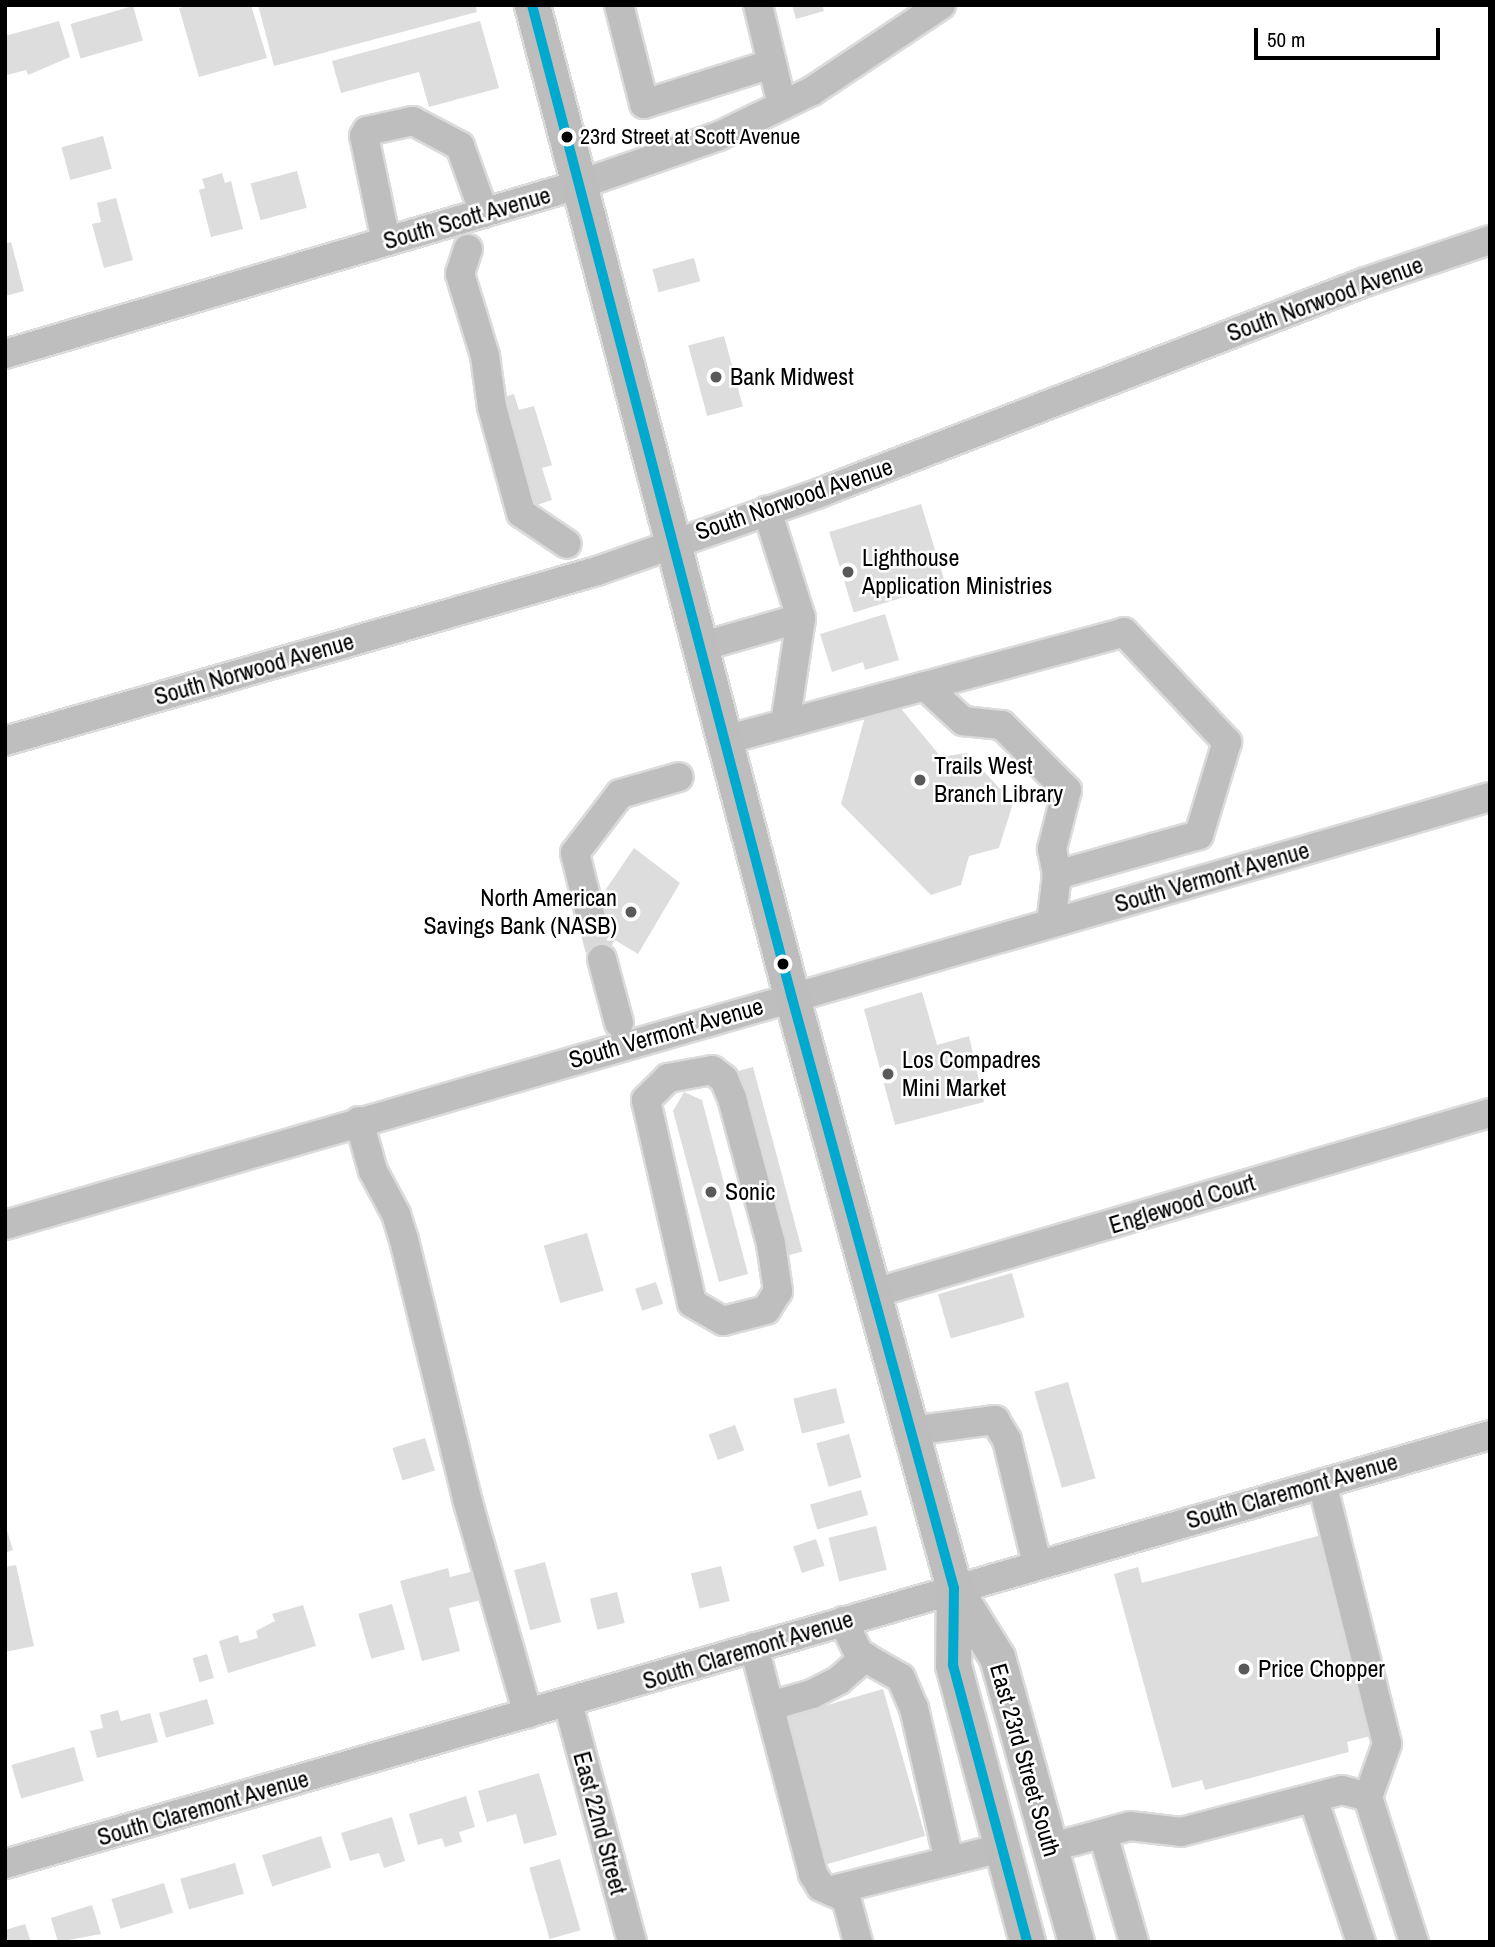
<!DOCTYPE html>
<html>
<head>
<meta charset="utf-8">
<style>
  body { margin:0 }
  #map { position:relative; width:1495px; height:1947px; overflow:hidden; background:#fff; font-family:"Archivo Narrow",sans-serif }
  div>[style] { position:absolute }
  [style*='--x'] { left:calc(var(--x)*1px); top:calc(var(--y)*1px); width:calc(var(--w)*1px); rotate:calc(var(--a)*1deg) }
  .building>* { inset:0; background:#ddd; transform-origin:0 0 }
  .minor-tunnel>* { height:28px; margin-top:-14px; transform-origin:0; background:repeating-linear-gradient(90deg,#d9d9d9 0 28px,transparent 0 42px) }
  .roads { filter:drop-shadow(2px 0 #dbdbdb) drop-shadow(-2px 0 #dbdbdb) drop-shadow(0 2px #dbdbdb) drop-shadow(0 -2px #dbdbdb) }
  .minor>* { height:28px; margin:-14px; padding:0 14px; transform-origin:14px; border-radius:14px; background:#bebebe }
  .major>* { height:35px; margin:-17.5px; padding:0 17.5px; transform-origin:17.5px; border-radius:17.5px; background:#bdbdbd }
  .bus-1>* { height:10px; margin:-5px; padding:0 5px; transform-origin:5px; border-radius:5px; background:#00a9ce }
  .dots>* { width:19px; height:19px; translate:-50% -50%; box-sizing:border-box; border:4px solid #fff; border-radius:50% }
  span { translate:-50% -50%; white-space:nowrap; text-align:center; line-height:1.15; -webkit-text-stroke:5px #fff; paint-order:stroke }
  .bus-label { font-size:22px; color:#000 }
  .left { translate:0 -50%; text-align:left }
  .street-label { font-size:24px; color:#000 }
  .poi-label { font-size:24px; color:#000 }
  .right { translate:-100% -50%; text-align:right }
  .frame { position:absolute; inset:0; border:7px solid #000; pointer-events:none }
  .scale { position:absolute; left:1254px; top:28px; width:186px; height:32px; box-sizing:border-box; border:4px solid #000; border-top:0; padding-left:9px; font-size:21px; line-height:24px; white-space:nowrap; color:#000; -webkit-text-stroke:5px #fff; paint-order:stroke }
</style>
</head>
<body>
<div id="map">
  <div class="building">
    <i style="clip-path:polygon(190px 5px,251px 5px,267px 58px,199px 77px,179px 8px)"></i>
    <i style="clip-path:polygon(258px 5px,475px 5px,477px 12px,274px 66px)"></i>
    <i style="clip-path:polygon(792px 5px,822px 5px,824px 11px,796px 19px)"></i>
    <i style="left:133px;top:6px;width:36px;height:65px;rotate:74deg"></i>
    <i style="clip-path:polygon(59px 21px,70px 57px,28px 75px,26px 70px,7px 75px,5px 36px)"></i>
    <i style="clip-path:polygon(480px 21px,499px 88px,429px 107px,419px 72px,341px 93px,332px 61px)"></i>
    <i style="left:103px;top:136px;width:34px;height:43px;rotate:75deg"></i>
    <i style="left:297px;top:171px;width:38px;height:48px;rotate:75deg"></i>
    <i style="clip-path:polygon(222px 173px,225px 183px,231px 181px,243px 229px,211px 237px,199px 190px,205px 188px,202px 179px)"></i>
    <i style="clip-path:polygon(116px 198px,133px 260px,104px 268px,92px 224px,101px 222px,97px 203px)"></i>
    <i style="clip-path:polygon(11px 242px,24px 291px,5px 296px,5px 244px)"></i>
    <i style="left:694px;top:258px;width:24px;height:43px;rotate:75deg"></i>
    <i style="left:724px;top:336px;width:73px;height:37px;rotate:75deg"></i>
    <i style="clip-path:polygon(514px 394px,519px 410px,534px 406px,552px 465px,542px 468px,552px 500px,528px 508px,494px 400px)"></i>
    <i style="left:921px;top:504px;width:84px;height:96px;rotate:73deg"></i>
    <i style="clip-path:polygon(885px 614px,899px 660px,865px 670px,863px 662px,832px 672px,820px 634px)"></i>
    <i style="clip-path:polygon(898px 705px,941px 757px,967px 753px,1013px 803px,999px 848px,969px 856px,961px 885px,931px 895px,841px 804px,866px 713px)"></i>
    <i style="clip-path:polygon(634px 848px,680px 883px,638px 954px,615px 940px,596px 969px,584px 934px,605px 902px,602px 895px)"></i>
    <i style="clip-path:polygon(922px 992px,937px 1045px,969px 1036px,984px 1102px,895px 1125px,864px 1009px)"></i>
    <i style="left:753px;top:1067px;width:191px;height:18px;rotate:75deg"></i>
    <i style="clip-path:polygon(684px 1092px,702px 1100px,748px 1274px,719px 1282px,673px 1111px)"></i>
    <i style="left:587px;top:1233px;width:60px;height:45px;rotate:74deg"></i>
    <i style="left:1012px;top:1273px;width:46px;height:77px;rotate:74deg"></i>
    <i style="left:656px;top:1282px;width:23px;height:22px;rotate:72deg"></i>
    <i style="left:1068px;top:1382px;width:100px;height:35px;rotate:74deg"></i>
    <i style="left:836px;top:1388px;width:36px;height:44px;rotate:76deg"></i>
    <i style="left:735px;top:1425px;width:27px;height:28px;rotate:70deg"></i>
    <i style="left:849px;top:1434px;width:45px;height:34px;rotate:74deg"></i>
    <i style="left:425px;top:1438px;width:34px;height:34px;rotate:73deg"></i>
    <i style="left:861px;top:1490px;width:26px;height:53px;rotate:74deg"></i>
    <i style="clip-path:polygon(5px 1524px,13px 1550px,5px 1553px)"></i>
    <i style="left:876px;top:1526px;width:45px;height:49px;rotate:76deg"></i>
    <i style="clip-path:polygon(1325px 1534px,1378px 1734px,1347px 1742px,1349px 1752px,1205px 1790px,1202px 1780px,1172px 1788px,1114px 1574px,1138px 1567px,1142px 1583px)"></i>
    <i style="left:816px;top:1539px;width:28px;height:24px;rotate:72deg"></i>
    <i style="left:545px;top:1562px;width:62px;height:32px;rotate:75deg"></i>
    <i style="clip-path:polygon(16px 1565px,34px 1646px,5px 1652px,5px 1567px)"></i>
    <i style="left:721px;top:1566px;width:36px;height:31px;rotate:76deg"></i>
    <i style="clip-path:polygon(448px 1568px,450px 1577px,474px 1571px,481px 1600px,449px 1608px,460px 1651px,422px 1661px,400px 1581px)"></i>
    <i style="left:617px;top:1592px;width:32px;height:28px;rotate:76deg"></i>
    <i style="left:392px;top:1604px;width:47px;height:35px;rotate:74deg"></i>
    <i style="clip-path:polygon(303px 1605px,316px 1646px,228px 1673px,219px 1641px,238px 1635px,240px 1643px,258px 1638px,256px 1631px,275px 1621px,272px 1614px)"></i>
    <i style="left:207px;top:1654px;width:25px;height:15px;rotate:74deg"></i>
    <i style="left:883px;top:1689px;width:153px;height:106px;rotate:74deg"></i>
    <i style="left:207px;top:1699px;width:26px;height:50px;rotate:74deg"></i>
    <i style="clip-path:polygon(118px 1710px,121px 1721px,150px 1713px,158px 1742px,97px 1758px,90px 1731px,103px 1728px,100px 1715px)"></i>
    <i style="left:74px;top:1747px;width:35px;height:65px;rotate:74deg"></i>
    <i style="clip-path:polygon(539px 1773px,557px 1835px,524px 1844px,516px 1814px,487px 1822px,478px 1791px)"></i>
    <i style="clip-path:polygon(466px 1796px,475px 1827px,459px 1832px,462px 1842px,445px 1847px,442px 1838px,418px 1845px,409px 1814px)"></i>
    <i style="clip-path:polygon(392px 1817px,405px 1861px,384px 1868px,379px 1853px,350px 1861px,341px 1833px)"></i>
    <i style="left:321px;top:1836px;width:33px;height:62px;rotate:72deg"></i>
    <i style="left:560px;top:1859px;width:74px;height:32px;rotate:74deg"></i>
    <i style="left:235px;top:1863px;width:32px;height:57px;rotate:74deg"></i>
    <i style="left:164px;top:1883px;width:31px;height:55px;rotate:73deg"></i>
    <i style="clip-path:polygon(92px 1905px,101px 1934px,58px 1942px,51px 1918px)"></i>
    <i style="clip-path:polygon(25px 1924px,31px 1942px,5px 1942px,5px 1930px)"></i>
  </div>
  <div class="minor-tunnel">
    <i style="--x:592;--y:922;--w:38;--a:75"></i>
  </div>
  <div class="roads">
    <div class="minor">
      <i style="--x:619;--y:5;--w:102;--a:75.8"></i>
      <i style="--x:644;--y:104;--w:134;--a:-17.4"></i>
      <i style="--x:758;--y:5;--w:103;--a:76.5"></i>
      <i style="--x:386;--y:241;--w:107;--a:-101.8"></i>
      <i style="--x:364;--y:136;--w:6;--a:-59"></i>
      <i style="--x:367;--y:131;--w:47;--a:-12.3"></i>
      <i style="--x:413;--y:121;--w:53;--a:28"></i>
      <i style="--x:460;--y:146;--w:71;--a:70.3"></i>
      <i style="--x:468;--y:249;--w:26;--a:108"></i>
      <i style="--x:460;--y:274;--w:86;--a:73"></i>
      <i style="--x:485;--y:356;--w:51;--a:82.2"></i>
      <i style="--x:492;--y:407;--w:110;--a:74.7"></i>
      <i style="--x:521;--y:513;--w:55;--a:34"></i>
      <i style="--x:5;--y:354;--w:601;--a:-16.44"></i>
      <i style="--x:581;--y:184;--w:146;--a:-19.2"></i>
      <i style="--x:719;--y:136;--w:103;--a:-25.8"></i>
      <i style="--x:812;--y:91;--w:155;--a:-33.7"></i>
      <i style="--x:700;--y:647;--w:105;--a:-16"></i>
      <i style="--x:801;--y:618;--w:113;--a:-107.5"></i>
      <i style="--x:925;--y:686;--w:52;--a:42.6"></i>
      <i style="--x:963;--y:721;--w:39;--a:6"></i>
      <i style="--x:1002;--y:725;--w:92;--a:45"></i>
      <i style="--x:1067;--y:790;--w:61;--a:104.3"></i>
      <i style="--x:1052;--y:849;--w:26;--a:79"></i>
      <i style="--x:785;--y:724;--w:107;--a:-81.4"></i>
      <i style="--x:725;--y:740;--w:413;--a:-15.1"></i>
      <i style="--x:1124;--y:632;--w:151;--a:46.9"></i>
      <i style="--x:1227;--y:742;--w:97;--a:106.8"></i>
      <i style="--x:1199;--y:835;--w:148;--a:164.3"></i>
      <i style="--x:1057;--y:875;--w:48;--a:97.1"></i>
      <i style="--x:5;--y:741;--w:616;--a:-16.02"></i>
      <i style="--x:597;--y:571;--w:238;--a:-19.3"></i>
      <i style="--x:822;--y:492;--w:582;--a:-21.14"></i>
      <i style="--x:1365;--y:282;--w:132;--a:-18.6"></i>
      <i style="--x:592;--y:922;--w:71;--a:-103.8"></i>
      <i style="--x:575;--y:853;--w:74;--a:-52.7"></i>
      <i style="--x:620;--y:794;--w:61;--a:-16.1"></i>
      <i style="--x:602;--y:959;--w:66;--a:75.1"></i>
      <i style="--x:712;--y:1070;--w:15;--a:37"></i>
      <i style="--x:724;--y:1079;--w:21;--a:67"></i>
      <i style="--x:732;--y:1098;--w:151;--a:75"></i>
      <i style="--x:771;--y:1244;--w:48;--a:81.5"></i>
      <i style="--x:778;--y:1291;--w:22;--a:122"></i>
      <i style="--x:766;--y:1310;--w:44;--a:165.7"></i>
      <i style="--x:723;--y:1321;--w:36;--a:-150"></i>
      <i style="--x:692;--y:1303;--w:208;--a:-102.8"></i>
      <i style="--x:646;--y:1100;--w:31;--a:-45"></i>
      <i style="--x:668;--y:1078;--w:45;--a:-10.3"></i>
      <i style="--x:359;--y:1121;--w:52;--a:74.4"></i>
      <i style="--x:373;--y:1171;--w:49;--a:61.9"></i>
      <i style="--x:396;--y:1214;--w:27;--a:73"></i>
      <i style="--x:404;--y:1240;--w:267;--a:76.3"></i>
      <i style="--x:467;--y:1499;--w:223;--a:74.2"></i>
      <i style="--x:5;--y:1225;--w:1545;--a:-16.08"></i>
      <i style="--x:874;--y:1293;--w:642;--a:-16.29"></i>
      <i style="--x:911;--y:1431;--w:85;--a:-7.5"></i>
      <i style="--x:995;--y:1420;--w:23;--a:59"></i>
      <i style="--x:1007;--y:1440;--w:128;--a:76.4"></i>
      <i style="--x:1322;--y:1483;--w:269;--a:76"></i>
      <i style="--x:1387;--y:1744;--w:56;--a:109.7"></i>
      <i style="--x:843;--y:1621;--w:37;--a:64"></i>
      <i style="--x:859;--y:1654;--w:48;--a:29.7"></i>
      <i style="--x:901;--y:1678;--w:33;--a:67"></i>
      <i style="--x:914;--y:1708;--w:157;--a:77.1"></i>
      <i style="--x:754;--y:1647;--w:235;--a:75.4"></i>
      <i style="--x:813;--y:1874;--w:15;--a:58"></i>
      <i style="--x:821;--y:1887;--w:27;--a:24"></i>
      <i style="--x:846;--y:1898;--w:46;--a:74.7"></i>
      <i style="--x:568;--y:1703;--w:247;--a:75"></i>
      <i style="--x:770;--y:1706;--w:44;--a:-15.9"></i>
      <i style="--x:812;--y:1694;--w:30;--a:-27"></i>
      <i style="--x:839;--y:1680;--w:35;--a:-41"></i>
      <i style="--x:1313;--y:1798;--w:152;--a:71.6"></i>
      <i style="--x:1103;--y:1834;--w:112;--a:74"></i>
      <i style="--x:1049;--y:1848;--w:84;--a:-15.2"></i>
      <i style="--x:1130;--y:1826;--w:51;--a:6.7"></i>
      <i style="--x:1181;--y:1832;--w:166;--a:-14.6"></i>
      <i style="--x:1342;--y:1790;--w:27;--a:15"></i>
      <i style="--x:1368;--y:1797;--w:152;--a:72.4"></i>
      <i style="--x:5;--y:1864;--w:1546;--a:-16.11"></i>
      <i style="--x:833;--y:1890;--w:173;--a:-14"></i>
    </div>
    <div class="major">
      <i style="--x:532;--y:5;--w:1026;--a:75.33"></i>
      <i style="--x:792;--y:998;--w:612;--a:74.65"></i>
      <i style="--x:954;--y:1588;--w:77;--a:90.7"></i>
      <i style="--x:953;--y:1665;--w:287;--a:75"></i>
      <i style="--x:954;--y:1588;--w:81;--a:58.1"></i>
      <i style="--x:997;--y:1657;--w:296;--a:74.5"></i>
    </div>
  </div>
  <div class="bus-1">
    <i style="--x:532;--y:5;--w:1026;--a:75.33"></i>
    <i style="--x:792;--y:998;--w:612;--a:74.65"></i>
    <i style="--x:954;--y:1588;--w:77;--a:90.7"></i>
    <i style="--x:953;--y:1665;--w:287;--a:75"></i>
  </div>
  <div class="dots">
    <i style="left:567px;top:137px;background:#000"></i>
    <i style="left:716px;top:377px;background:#595959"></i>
    <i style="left:848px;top:572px;background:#595959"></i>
    <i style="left:920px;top:780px;background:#595959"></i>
    <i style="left:631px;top:912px;background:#595959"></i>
    <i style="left:783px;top:964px;background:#000"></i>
    <i style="left:888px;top:1074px;background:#595959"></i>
    <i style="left:711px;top:1192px;background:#595959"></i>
    <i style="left:1244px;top:1669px;background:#595959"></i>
  </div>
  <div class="bus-label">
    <span class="left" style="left:580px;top:137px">23rd Street at Scott Avenue</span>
  </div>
  <div class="street-label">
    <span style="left:467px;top:218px;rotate:-16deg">South Scott Avenue</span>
    <span style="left:1325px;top:299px;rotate:-20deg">South Norwood Avenue</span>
    <span style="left:794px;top:499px;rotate:-19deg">South Norwood Avenue</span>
    <span style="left:254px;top:669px;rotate:-16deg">South Norwood Avenue</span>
    <span style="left:1212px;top:877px;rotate:-16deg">South Vermont Avenue</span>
    <span style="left:666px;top:1033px;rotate:-16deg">South Vermont Avenue</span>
    <span style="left:1182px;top:1204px;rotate:-17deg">Englewood Court</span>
    <span style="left:1292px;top:1491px;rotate:-16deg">South Claremont Avenue</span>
    <span style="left:748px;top:1650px;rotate:-17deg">South Claremont Avenue</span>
    <span style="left:1025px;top:1760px;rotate:74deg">East 23rd Street South</span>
    <span style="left:203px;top:1808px;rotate:-16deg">South Claremont Avenue</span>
    <span style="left:600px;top:1823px;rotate:75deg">East 22nd Street</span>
  </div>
  <div class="poi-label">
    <span class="left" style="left:730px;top:377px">Bank Midwest</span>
    <span class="left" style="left:862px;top:572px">Lighthouse<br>Application Ministries</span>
    <span class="left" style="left:934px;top:780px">Trails West<br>Branch Library</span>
    <span class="right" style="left:617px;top:912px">North American<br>Savings Bank (NASB)</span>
    <span class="left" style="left:902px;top:1074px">Los Compadres<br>Mini Market</span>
    <span class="left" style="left:725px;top:1192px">Sonic</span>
    <span class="left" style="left:1258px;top:1669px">Price Chopper</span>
  </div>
  <div class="frame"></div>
  <div class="scale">50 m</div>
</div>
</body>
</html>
